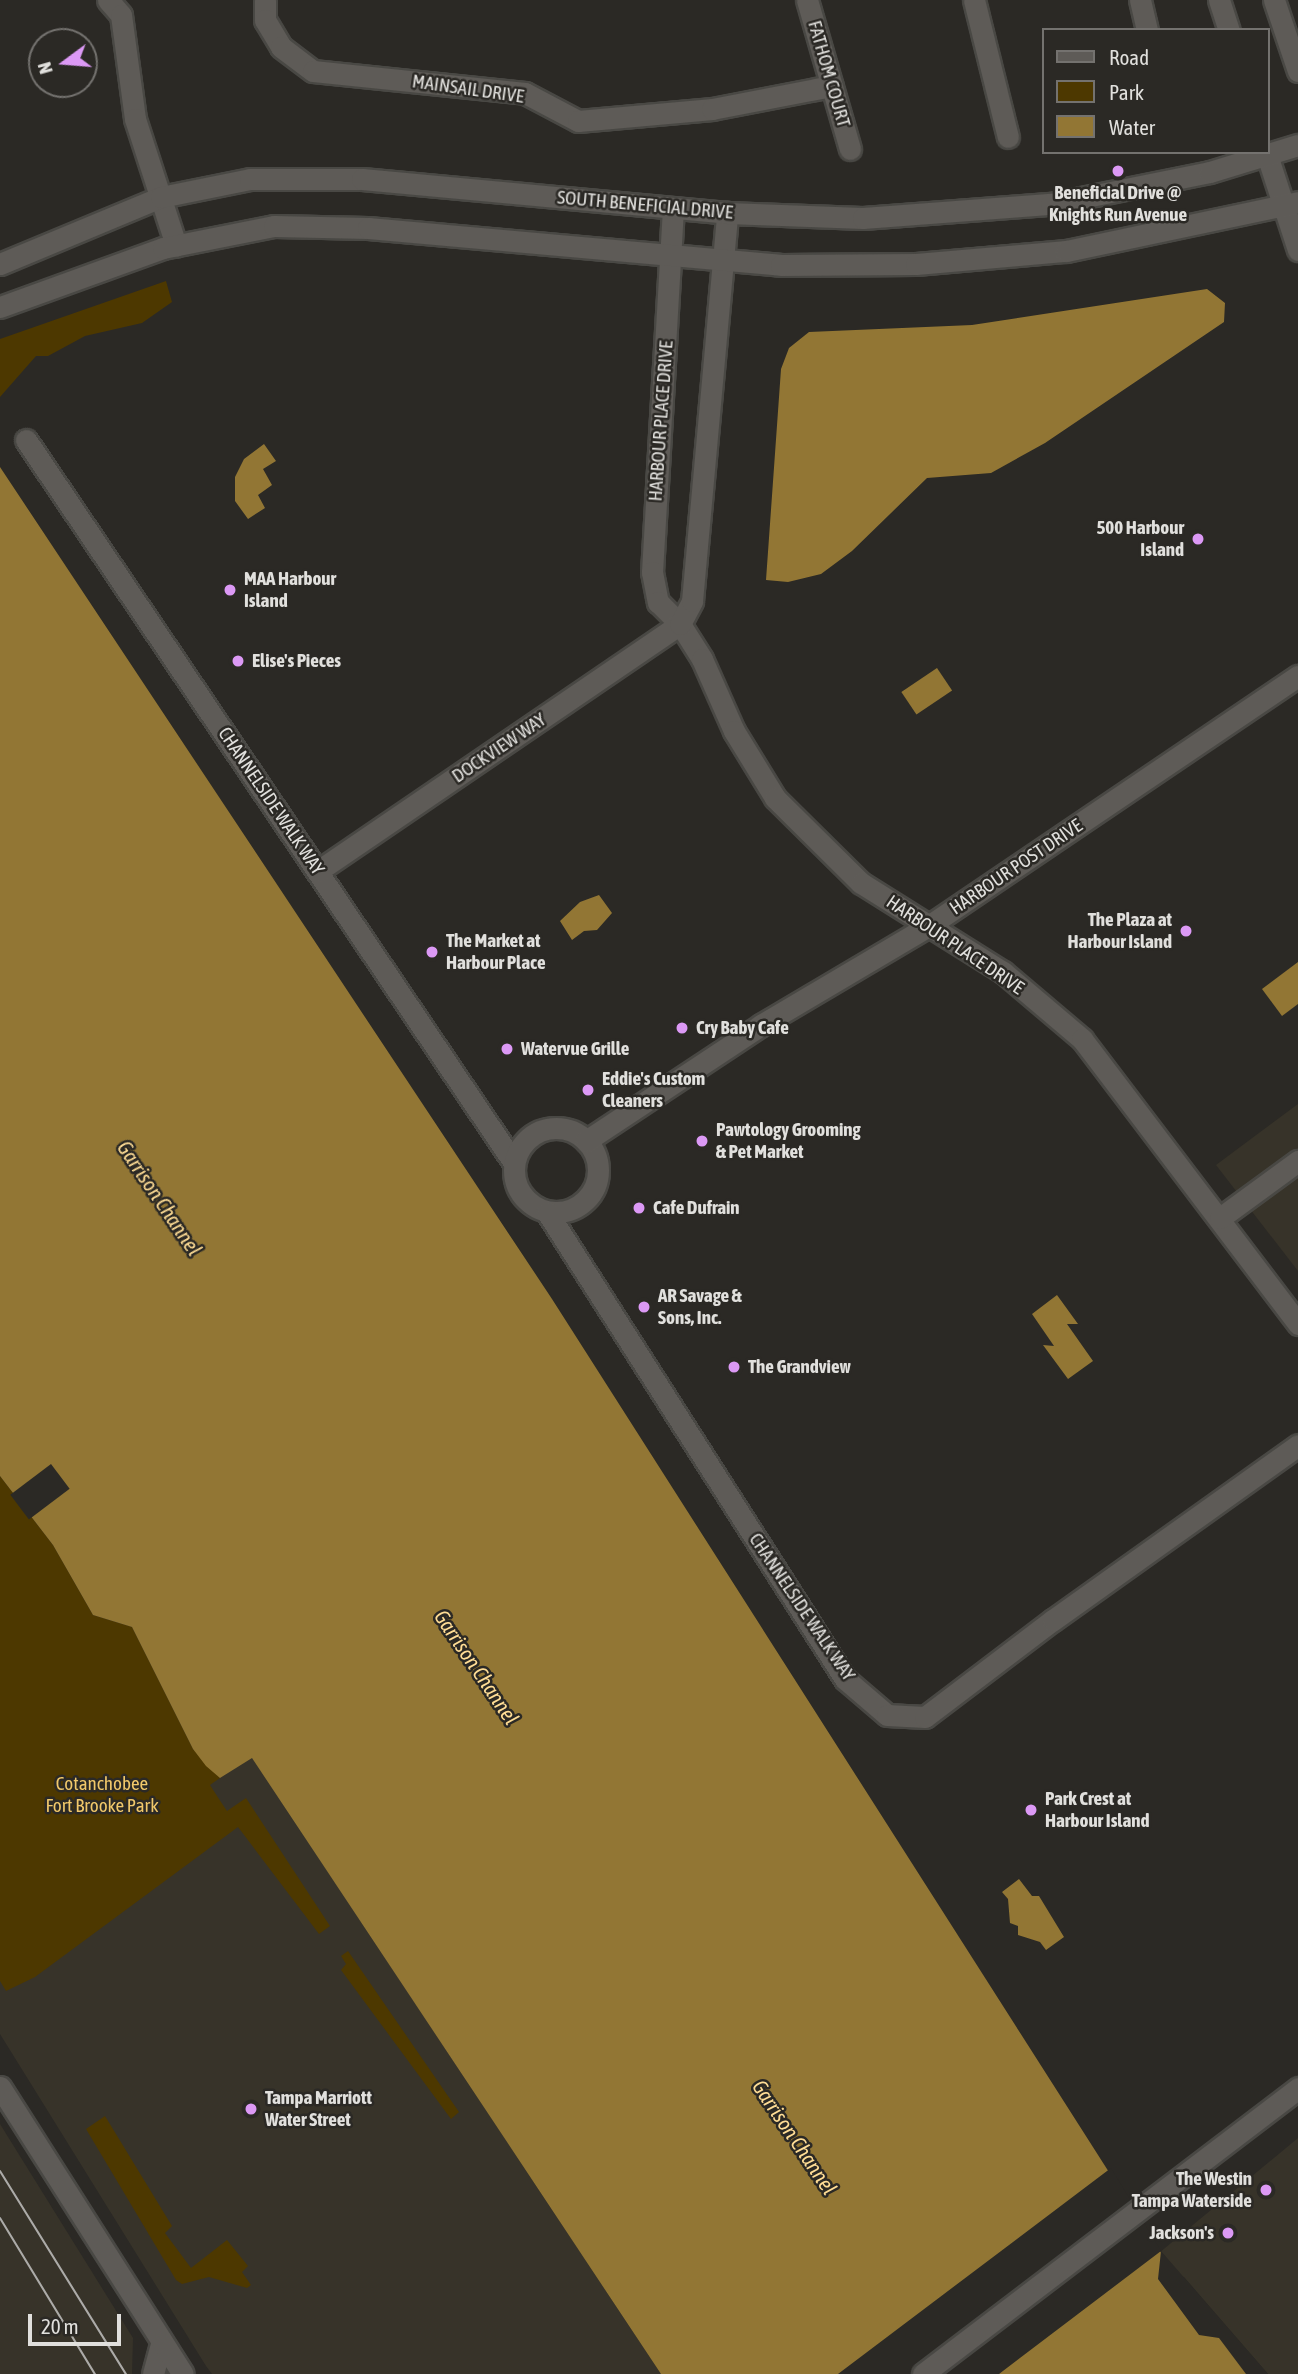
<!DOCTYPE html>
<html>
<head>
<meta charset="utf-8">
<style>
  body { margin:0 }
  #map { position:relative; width:1298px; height:2374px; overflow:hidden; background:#2b2925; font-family:"Asap Condensed",sans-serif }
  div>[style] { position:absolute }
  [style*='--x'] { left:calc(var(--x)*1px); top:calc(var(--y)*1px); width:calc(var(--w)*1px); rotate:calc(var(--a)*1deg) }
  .built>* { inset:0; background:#373329 }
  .green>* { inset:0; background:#4d3800 }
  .water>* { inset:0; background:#927634; transform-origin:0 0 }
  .pier>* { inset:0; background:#2b2925; transform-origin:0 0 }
  .roads { filter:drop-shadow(2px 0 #494844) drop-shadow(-2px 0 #494844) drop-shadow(0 2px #494844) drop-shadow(0 -2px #494844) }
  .street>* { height:21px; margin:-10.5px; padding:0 10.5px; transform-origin:10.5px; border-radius:10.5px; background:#5e5b57 }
  .street>.ring { margin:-10.5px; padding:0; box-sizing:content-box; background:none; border:21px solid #5e5b57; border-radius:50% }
  .secondary>* { height:21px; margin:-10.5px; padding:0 10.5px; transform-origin:10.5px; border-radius:10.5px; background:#5e5b57 }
  .tram>* { height:2px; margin:-1px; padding:0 1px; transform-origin:1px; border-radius:1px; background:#acaba8 }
  .dots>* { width:19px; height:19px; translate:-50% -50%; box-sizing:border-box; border:4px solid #2b2925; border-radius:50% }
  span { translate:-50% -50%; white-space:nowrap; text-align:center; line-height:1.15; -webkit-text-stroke:5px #2b2925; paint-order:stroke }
  .street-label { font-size:19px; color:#e1e0dd }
  .poi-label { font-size:19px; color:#e1e0dd; font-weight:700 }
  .right { translate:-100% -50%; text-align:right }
  .left { translate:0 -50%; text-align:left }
  .park-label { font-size:19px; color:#f1c86a }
  .water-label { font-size:21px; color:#ffdd95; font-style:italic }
  .legend { position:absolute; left:1042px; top:28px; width:228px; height:126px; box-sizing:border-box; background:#2b2925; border:2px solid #74726f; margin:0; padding:9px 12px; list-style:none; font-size:21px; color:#e1e0dd }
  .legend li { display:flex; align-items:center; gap:14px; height:35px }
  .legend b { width:35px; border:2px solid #74726f }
  .north { position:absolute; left:28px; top:28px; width:70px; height:70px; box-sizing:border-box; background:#2b2925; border:2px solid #74726f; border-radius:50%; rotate:254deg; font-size:19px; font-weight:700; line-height:28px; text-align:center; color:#e1e0dd }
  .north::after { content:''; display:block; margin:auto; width:24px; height:32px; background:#dc99f5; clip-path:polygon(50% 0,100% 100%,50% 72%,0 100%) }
  .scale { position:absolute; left:28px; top:2314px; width:93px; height:32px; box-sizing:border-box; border:4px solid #e1e0dd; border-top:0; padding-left:9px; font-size:21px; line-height:24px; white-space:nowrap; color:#e1e0dd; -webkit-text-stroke:5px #2b2925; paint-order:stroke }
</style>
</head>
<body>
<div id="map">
  <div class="built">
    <i style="clip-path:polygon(1298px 1104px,1298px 1271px,1216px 1165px)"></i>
    <i style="clip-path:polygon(0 1476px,53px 1545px,93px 1615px,132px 1627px,220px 1778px,252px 1757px,661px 2374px,212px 2374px,206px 2366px,0 2034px)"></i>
    <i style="clip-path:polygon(0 2124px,133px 2338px,132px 2374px,0 2374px)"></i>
    <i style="clip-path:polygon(1298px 2138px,1298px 2374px,1268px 2374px,1184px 2277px,1136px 2272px)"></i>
  </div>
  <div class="green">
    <i style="clip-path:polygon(166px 281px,172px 302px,142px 323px,85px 336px,48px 356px,36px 356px,0 397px,0 339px)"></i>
    <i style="clip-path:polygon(0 1476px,53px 1545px,93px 1615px,132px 1627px,193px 1749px,220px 1778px,210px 1785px,219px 1799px,227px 1811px,246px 1798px,330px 1926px,319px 1934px,238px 1827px,35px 1977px,6px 1991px,0 1981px)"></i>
    <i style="clip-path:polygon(348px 1951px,459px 2112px,451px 2119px,341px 1970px,346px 1964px,341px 1956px)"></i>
    <i style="clip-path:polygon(105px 2116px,172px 2226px,165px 2233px,191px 2268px,227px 2240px,248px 2266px,242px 2272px,251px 2285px,247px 2288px,209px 2277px,182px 2284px,176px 2280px,86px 2129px)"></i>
  </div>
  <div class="water">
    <i style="clip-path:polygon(1207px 289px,1225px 303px,1224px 322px,1045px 443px,991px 473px,927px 478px,852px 551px,821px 574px,788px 582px,766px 580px,781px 369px,789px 348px,809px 332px,972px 325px)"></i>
    <i style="clip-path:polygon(264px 444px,276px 461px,263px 469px,272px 485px,258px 495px,265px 508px,248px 519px,235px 501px,235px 477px,244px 459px)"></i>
    <i style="clip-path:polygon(0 467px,552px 1299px,1158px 2249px,1267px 2374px,661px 2374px,252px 1758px,220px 1778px,206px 1766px,193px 1749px,132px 1627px,93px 1615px,53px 1545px,0 1476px)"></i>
    <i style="left:937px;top:668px;width:27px;height:43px;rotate:56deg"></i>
    <i style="clip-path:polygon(599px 895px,612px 913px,597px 930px,584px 931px,572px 940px,560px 921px,580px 902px)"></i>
    <i style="clip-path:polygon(1298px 962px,1298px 1004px,1282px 1016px,1262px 989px)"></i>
    <i style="clip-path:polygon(1057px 1295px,1078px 1324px,1067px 1324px,1093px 1361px,1068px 1379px,1043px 1345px,1054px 1346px,1032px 1314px)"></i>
    <i style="clip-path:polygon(1019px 1879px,1032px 1896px,1039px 1896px,1064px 1937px,1046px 1950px,1040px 1942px,1018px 1935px,1018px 1926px,1010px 1923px,1008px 1899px,1002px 1892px)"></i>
  </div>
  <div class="pier">
    <i style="left:51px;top:1464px;width:31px;height:51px;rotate:53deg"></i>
    <i style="clip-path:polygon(1111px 2168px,1161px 2251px,1268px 2374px,1246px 2374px,1219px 2338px,1199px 2335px,1158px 2279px,1161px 2251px,999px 2374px,838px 2374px)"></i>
  </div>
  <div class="roads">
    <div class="street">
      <i style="--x:108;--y:0;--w:20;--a:49"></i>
      <i style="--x:121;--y:15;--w:105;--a:82.3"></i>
      <i style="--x:135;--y:119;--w:133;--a:72"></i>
      <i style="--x:265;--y:0;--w:20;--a:90"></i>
      <i style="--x:265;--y:20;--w:31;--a:59"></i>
      <i style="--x:281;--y:47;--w:40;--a:37"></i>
      <i style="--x:313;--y:71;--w:213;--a:5.9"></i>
      <i style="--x:525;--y:93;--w:60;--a:27.8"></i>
      <i style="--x:578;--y:121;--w:135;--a:-5.1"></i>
      <i style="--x:712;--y:109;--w:122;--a:-10.9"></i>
      <i style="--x:807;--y:0;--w:155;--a:73.9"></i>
      <i style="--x:974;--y:0;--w:141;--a:76.1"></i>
      <i style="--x:1140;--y:0;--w:31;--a:77"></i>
      <i style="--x:1219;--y:0;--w:32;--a:72"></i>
      <i style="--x:1274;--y:0;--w:75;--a:71.3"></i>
      <i style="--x:673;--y:208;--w:365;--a:93.3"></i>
      <i style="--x:652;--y:572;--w:31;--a:79"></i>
      <i style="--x:658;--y:602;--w:31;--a:45"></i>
      <i style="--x:680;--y:624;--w:41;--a:57.8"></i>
      <i style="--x:702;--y:659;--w:79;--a:66"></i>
      <i style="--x:734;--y:731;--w:79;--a:58.5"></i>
      <i style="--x:775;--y:798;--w:121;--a:44.7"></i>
      <i style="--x:861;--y:883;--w:168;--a:32.1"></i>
      <i style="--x:1003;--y:972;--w:104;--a:40.3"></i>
      <i style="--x:1082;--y:1039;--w:358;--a:52.8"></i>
      <i style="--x:26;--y:440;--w:872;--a:55.98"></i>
      <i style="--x:318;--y:871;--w:438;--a:-34.3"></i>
      <i style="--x:680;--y:624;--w:26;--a:-62"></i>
      <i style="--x:692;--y:601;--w:390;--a:-84.8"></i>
      <i class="ring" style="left:514px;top:1128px;width:63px;height:63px"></i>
      <i style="--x:586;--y:1141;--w:210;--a:-33.5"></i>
      <i style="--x:761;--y:1025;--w:193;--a:-30.6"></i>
      <i style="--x:927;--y:927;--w:448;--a:-34.1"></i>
      <i style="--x:547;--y:1212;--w:554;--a:57.46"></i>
      <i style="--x:845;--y:1679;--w:55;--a:40.6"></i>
      <i style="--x:887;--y:1715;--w:38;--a:3"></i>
      <i style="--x:925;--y:1717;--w:161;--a:-37.2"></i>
      <i style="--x:1053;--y:1620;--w:301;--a:-35.5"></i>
      <i style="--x:1220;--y:1218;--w:97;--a:-36.2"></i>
      <i style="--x:153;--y:2374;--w:31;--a:-75"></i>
    </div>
    <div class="secondary">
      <i style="--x:1267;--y:155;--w:100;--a:71.9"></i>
      <i style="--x:0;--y:264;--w:174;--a:-22.6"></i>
      <i style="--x:161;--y:197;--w:91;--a:-11.4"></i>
      <i style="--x:250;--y:179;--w:112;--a:0"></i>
      <i style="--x:362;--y:179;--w:367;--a:5.3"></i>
      <i style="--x:727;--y:213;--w:136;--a:2.1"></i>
      <i style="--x:863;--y:218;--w:189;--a:-4.3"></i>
      <i style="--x:1051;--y:204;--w:162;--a:-11.4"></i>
      <i style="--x:1210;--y:172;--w:92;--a:-17.1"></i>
      <i style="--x:0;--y:307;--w:173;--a:-19.9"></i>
      <i style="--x:163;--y:248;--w:113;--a:-11.2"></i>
      <i style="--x:274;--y:226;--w:94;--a:1.2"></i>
      <i style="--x:368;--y:228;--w:415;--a:5.1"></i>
      <i style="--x:781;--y:265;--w:135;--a:-0.4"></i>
      <i style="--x:916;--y:264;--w:151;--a:-5"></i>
      <i style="--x:1066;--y:251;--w:237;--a:-11.9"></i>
      <i style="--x:0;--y:2087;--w:340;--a:57.5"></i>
      <i style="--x:923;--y:2374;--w:472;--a:-37.3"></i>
    </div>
  </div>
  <div class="tram">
    <i style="--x:0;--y:2171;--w:239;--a:58.2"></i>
    <i style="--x:0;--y:2218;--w:183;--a:58.7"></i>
  </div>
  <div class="dots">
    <i style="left:1118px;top:171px;background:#dc99f5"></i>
    <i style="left:1198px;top:539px;background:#dc99f5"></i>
    <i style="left:230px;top:590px;background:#dc99f5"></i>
    <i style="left:238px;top:661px;background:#dc99f5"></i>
    <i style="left:1186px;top:931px;background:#dc99f5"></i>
    <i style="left:432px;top:952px;background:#dc99f5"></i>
    <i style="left:682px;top:1028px;background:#dc99f5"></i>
    <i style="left:507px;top:1049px;background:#dc99f5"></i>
    <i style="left:588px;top:1090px;background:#dc99f5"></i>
    <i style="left:702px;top:1141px;background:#dc99f5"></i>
    <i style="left:639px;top:1208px;background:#dc99f5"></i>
    <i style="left:644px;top:1307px;background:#dc99f5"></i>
    <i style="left:734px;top:1367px;background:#dc99f5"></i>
    <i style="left:1031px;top:1810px;background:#dc99f5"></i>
    <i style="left:251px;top:2109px;background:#dc99f5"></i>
    <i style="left:1266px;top:2190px;background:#dc99f5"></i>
    <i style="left:1228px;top:2233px;background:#dc99f5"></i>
  </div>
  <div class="street-label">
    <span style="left:829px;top:74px;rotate:74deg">FATHOM COURT</span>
    <span style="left:468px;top:89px;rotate:8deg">MAINSAIL DRIVE</span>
    <span style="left:645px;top:205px;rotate:5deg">SOUTH BENEFICIAL DRIVE</span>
    <span style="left:661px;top:421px;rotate:-86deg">HARBOUR PLACE DRIVE</span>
    <span style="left:499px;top:748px;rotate:-34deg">DOCKVIEW WAY</span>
    <span style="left:271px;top:801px;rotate:56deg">CHANNELSIDE WALK WAY</span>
    <span style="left:1016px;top:867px;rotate:-34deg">HARBOUR POST DRIVE</span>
    <span style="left:955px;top:945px;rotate:34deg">HARBOUR PLACE DRIVE</span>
    <span style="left:802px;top:1607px;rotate:56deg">CHANNELSIDE WALK WAY</span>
  </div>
  <div class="poi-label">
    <span style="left:1118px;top:204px">Beneficial Drive @<br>Knights Run Avenue</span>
    <span class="right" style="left:1184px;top:539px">500 Harbour<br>Island</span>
    <span class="left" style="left:244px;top:590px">MAA Harbour<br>Island</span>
    <span class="left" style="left:252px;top:661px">Elise's Pieces</span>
    <span class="right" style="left:1172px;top:931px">The Plaza at<br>Harbour Island</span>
    <span class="left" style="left:446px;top:952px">The Market at<br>Harbour Place</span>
    <span class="left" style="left:696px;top:1028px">Cry Baby Cafe</span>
    <span class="left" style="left:521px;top:1049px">Watervue Grille</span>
    <span class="left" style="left:602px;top:1090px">Eddie's Custom<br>Cleaners</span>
    <span class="left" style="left:716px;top:1141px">Pawtology Grooming<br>&amp; Pet Market</span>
    <span class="left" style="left:653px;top:1208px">Cafe Dufrain</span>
    <span class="left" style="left:658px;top:1307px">AR Savage &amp;<br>Sons, Inc.</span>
    <span class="left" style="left:748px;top:1367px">The Grandview</span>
    <span class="left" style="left:1045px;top:1810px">Park Crest at<br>Harbour Island</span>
    <span class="left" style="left:265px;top:2109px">Tampa Marriott<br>Water Street</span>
    <span class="right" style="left:1252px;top:2190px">The Westin<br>Tampa Waterside</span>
    <span class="right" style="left:1214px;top:2233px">Jackson's</span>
  </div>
  <div class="park-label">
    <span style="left:102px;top:1795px">Cotanchobee<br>Fort Brooke Park</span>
  </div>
  <div class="water-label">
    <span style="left:160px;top:1198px;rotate:56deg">Garrison Channel</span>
    <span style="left:477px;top:1667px;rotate:56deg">Garrison Channel</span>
    <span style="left:795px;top:2137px;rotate:56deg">Garrison Channel</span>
  </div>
  <ul class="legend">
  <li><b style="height:9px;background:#5e5b57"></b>Road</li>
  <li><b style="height:19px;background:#4d3800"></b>Park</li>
  <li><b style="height:19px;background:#927634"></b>Water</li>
  </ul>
  <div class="north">N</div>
  <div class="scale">20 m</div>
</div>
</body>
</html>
